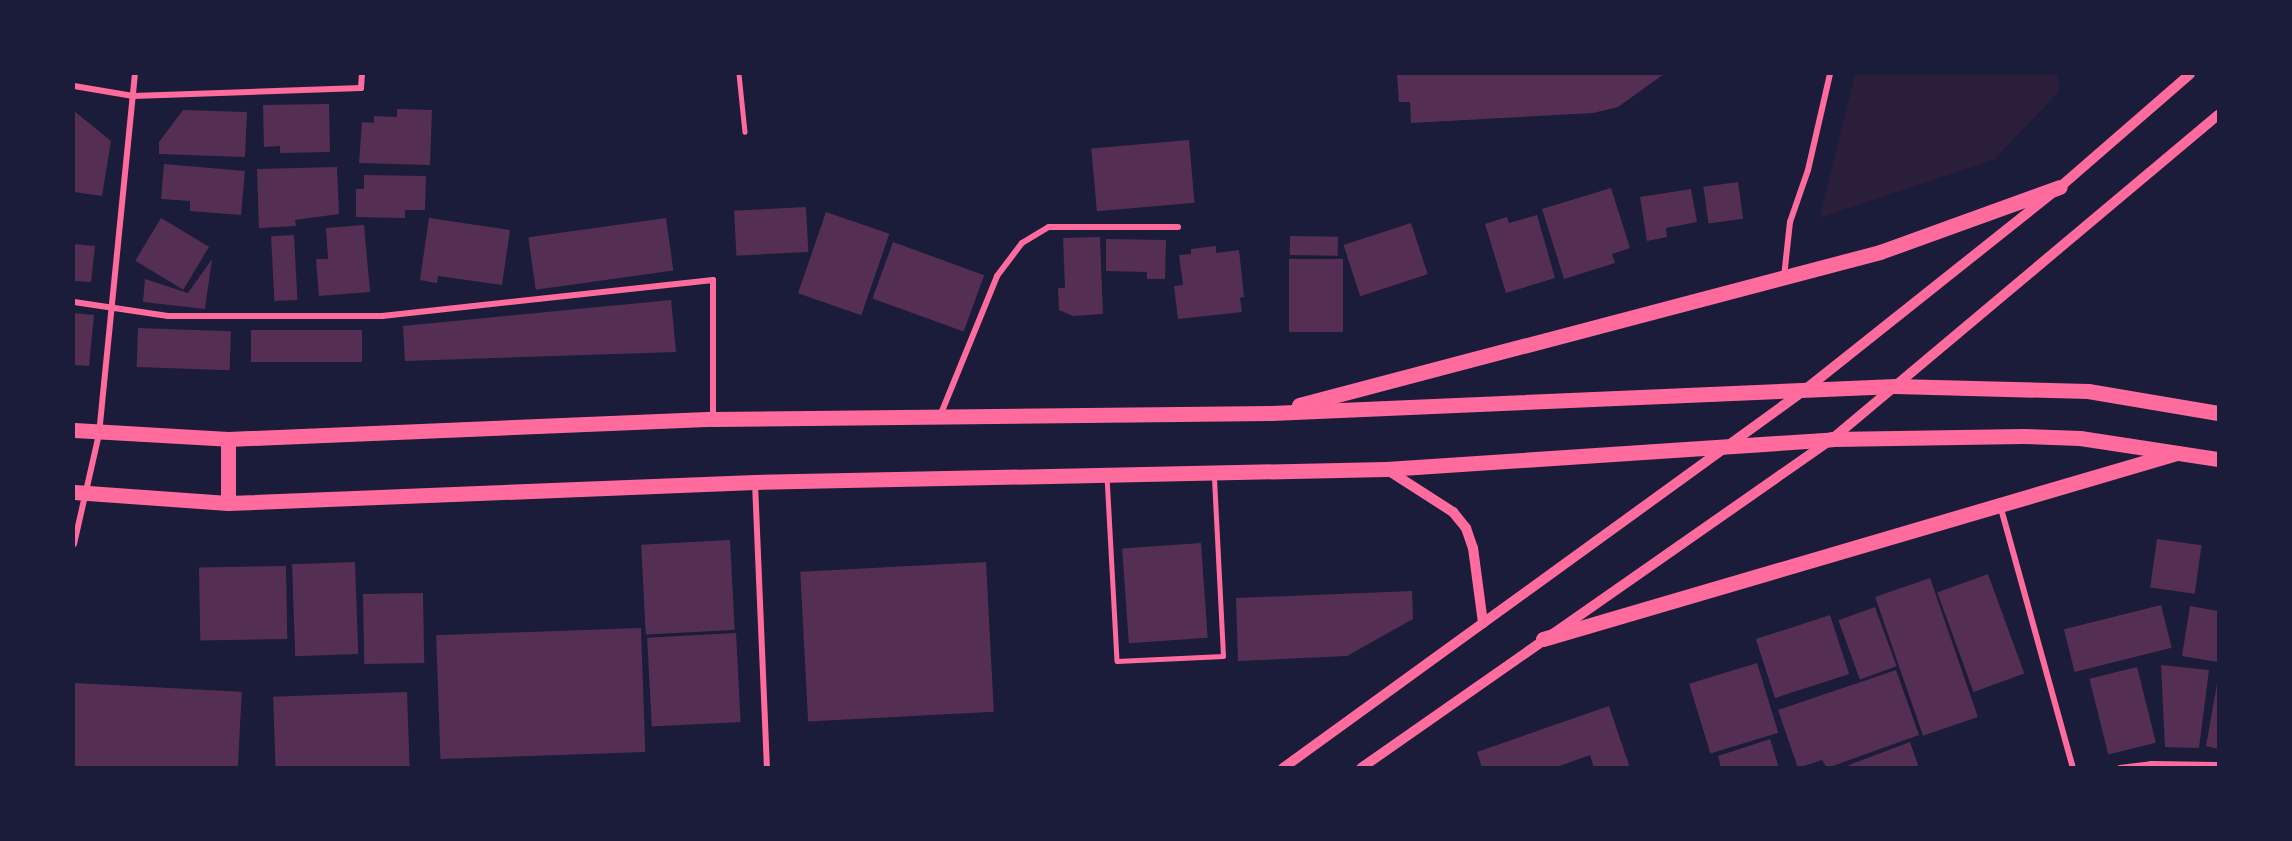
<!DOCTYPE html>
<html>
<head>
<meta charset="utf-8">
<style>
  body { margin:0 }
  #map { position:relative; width:2292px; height:841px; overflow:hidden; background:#1b1b3a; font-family:Helvetica,sans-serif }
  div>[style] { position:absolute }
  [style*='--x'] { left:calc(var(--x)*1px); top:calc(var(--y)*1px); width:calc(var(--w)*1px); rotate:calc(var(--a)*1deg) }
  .green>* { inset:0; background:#2a1e3b }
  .building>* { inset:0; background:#542f53; transform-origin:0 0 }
  .service>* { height:4.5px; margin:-2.25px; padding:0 2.25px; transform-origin:2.25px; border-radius:2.25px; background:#ff6b9d }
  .minor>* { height:6px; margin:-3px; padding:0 3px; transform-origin:3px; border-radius:3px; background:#ff6b9d }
  .tertiary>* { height:10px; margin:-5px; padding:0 5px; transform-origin:5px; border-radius:5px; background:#ff6b9d }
  .primary>* { height:15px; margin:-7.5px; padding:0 7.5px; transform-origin:7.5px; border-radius:7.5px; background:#ff6b9d }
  span { translate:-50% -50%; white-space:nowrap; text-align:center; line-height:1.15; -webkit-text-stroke:5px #1b1b3a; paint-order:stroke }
  .frame { position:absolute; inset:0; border:75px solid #1b1b3a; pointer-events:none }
</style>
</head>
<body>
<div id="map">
  <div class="green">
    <i style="clip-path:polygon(1855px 74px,2057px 74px,2060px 90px,1994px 160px,1820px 218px)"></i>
  </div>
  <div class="building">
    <i style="clip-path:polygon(1397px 74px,1664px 74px,1618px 107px,1593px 113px,1411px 123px,1410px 102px,1399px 102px)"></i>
    <i style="clip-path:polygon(329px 104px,330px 152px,280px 153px,280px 146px,264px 147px,263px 105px)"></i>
    <i style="clip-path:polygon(397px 109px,432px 110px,430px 165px,359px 163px,362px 122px,374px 123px,374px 116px,397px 117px)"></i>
    <i style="clip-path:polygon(183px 110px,247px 112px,245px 157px,159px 154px,159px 142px)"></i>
    <i style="clip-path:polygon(74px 111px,111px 141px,102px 196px,74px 192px)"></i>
    <i style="left:1189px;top:140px;width:63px;height:98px;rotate:85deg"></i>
    <i style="clip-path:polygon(164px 164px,245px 171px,241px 215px,190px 211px,190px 201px,161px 199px)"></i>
    <i style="clip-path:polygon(337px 167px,339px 214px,295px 220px,296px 226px,259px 228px,257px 169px)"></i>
    <i style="clip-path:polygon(364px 175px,426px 176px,425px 210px,405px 210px,405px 218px,356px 217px,356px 189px,364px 189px)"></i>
    <i style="left:1738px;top:182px;width:37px;height:35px;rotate:82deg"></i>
    <i style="clip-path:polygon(1611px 188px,1630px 248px,1612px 254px,1615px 263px,1564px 279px,1542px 209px)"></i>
    <i style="clip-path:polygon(1691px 189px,1697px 222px,1666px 228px,1667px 237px,1647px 241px,1640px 197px)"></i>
    <i style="left:806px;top:207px;width:45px;height:72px;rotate:87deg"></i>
    <i style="left:826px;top:212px;width:67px;height:86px;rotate:19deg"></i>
    <i style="clip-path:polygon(1537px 215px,1555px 278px,1506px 293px,1485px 224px,1507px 217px,1509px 223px)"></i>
    <i style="left:161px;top:218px;width:56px;height:50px;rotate:31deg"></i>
    <i style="clip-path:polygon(429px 218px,510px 230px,502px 285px,438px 276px,437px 283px,420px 280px)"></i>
    <i style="left:666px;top:218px;width:53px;height:139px;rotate:82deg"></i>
    <i style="left:1411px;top:223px;width:54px;height:71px;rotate:72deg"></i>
    <i style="clip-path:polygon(364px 225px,370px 292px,319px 296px,316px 259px,328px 259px,326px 228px)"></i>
    <i style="left:294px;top:235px;width:65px;height:23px;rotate:87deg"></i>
    <i style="left:1290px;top:236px;width:48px;height:19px;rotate:1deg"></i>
    <i style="clip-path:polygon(1100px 237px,1103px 314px,1073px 316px,1059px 310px,1058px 288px,1065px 288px,1063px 238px)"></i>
    <i style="clip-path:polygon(1106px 239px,1166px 240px,1165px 279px,1147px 279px,1147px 272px,1106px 271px)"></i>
    <i style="left:893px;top:242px;width:97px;height:60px;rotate:20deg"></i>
    <i style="clip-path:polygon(74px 244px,95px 246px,91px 282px,74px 281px)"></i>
    <i style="clip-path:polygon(1216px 246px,1216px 253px,1239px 250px,1244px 297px,1240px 298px,1242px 312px,1178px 319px,1174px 286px,1183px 285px,1179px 255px,1191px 254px,1191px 249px)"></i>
    <i style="clip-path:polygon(212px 259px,205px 309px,143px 302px,145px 279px,188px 293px)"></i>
    <i style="left:1289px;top:259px;width:54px;height:73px"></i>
    <i style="clip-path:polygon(671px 300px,676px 352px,405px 361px,403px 326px)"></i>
    <i style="clip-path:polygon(74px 313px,94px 315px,89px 366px,74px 365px)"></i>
    <i style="left:138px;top:328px;width:93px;height:39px;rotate:2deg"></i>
    <i style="left:251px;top:330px;width:111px;height:32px"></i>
    <i style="left:2157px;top:539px;width:45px;height:49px;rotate:8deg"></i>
    <i style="left:730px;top:540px;width:90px;height:89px;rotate:87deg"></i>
    <i style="left:1201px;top:543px;width:95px;height:79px;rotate:86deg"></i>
    <i style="left:355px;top:562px;width:92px;height:63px;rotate:88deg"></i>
    <i style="left:986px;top:562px;width:150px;height:186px;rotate:87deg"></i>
    <i style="left:286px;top:566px;width:73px;height:87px;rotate:89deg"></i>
    <i style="left:1988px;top:574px;width:106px;height:54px;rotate:70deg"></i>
    <i style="left:1930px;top:578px;width:147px;height:58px;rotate:71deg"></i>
    <i style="clip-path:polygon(1412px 591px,1413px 619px,1347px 656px,1238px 661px,1236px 598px)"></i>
    <i style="left:423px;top:593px;width:70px;height:60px;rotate:89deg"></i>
    <i style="left:2161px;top:605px;width:44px;height:100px;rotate:76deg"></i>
    <i style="clip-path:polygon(2190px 606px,2218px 611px,2218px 662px,2182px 656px)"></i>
    <i style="left:1875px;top:607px;width:63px;height:39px;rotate:70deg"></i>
    <i style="left:1830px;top:615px;width:62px;height:78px;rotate:72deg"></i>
    <i style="left:641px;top:628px;width:124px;height:205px;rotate:88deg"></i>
    <i style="left:736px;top:633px;width:89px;height:89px;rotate:87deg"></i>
    <i style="left:1757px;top:663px;width:73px;height:71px;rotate:73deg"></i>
    <i style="clip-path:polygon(2161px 665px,2209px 670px,2199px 748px,2165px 747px)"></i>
    <i style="left:2137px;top:667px;width:78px;height:49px;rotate:76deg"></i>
    <i style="clip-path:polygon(1896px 670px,1919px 735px,1827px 768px,1822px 760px,1798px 768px,1778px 710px)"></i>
    <i style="left:74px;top:683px;width:168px;height:85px;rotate:3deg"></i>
    <i style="clip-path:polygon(2217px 684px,2218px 684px,2218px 749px,2206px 746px)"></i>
    <i style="left:407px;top:692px;width:76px;height:134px;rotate:88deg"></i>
    <i style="clip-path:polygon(1609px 706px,1630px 768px,1594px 768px,1590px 755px,1554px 768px,1482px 768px,1477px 752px)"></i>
    <i style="clip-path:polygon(1770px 739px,1779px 768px,1721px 768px,1718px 756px)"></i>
    <i style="clip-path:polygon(1910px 742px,1919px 768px,1850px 768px,1849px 765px)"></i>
  </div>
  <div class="service">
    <i style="--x:739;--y:74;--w:58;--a:84.1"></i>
    <i style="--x:1107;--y:476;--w:185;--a:86.9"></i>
    <i style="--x:1117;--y:661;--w:106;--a:-2.7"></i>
    <i style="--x:1223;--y:656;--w:180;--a:-92.9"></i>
  </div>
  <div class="minor">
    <i style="--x:74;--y:86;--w:60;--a:9.6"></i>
    <i style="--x:133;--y:96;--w:228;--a:-2"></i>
    <i style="--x:361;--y:88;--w:14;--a:-86"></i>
    <i style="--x:1784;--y:277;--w:55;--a:-83.8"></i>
    <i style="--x:1790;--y:222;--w:55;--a:-70.9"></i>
    <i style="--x:1808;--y:170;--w:98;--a:-77.1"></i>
    <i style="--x:74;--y:302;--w:95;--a:8.5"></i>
    <i style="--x:168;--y:316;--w:214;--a:0"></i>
    <i style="--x:382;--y:316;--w:333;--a:-6.2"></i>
    <i style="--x:713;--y:280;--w:138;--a:90"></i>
    <i style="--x:940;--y:416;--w:151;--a:-67.8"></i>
    <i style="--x:997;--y:276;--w:41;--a:-52.9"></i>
    <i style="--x:1022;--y:243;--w:31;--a:-31"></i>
    <i style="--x:1049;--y:227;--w:129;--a:0"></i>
    <i style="--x:755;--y:483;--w:285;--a:87.6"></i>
    <i style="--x:2000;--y:505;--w:273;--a:74.5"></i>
    <i style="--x:74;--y:544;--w:113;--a:-77.2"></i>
    <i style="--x:99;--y:434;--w:362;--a:-84.3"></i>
    <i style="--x:2120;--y:768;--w:31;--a:-7"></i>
    <i style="--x:2151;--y:764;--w:67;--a:0.9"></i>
  </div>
  <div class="tertiary">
    <i style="--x:1386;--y:469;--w:80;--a:32.7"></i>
    <i style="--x:1453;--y:512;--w:21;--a:51"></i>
    <i style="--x:1466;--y:528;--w:21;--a:71"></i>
    <i style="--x:1473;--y:548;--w:76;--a:82.4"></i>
    <i style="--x:1283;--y:768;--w:646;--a:-35.93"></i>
    <i style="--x:1806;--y:389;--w:325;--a:-38.5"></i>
    <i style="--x:2060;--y:187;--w:172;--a:-41"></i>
    <i style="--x:1361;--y:768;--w:575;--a:-34.93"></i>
    <i style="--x:1832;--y:439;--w:504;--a:-40.01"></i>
  </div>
  <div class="primary">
    <i style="--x:1299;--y:405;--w:601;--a:-14.75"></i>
    <i style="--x:1880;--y:252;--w:191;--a:-19.9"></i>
    <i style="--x:74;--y:430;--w:154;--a:3.3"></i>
    <i style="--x:228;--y:439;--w:485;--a:-2.4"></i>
    <i style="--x:713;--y:419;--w:558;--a:-0.62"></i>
    <i style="--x:1271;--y:413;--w:625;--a:-2.48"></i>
    <i style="--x:1895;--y:386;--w:193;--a:1.5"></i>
    <i style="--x:2088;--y:391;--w:132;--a:9.6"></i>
    <i style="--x:74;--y:492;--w:154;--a:4.1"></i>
    <i style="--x:228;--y:503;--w:527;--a:-2.28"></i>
    <i style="--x:755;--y:482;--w:631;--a:-1.18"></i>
    <i style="--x:1386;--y:469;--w:447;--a:-3.8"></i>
    <i style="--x:1832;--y:439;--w:191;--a:-0.9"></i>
    <i style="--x:2023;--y:436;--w:57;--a:2"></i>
    <i style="--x:2080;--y:438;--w:140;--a:8.7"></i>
    <i style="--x:228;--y:503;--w:64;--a:-90"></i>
    <i style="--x:1543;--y:639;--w:661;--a:-16.35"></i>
  </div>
  <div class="frame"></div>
</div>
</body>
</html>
